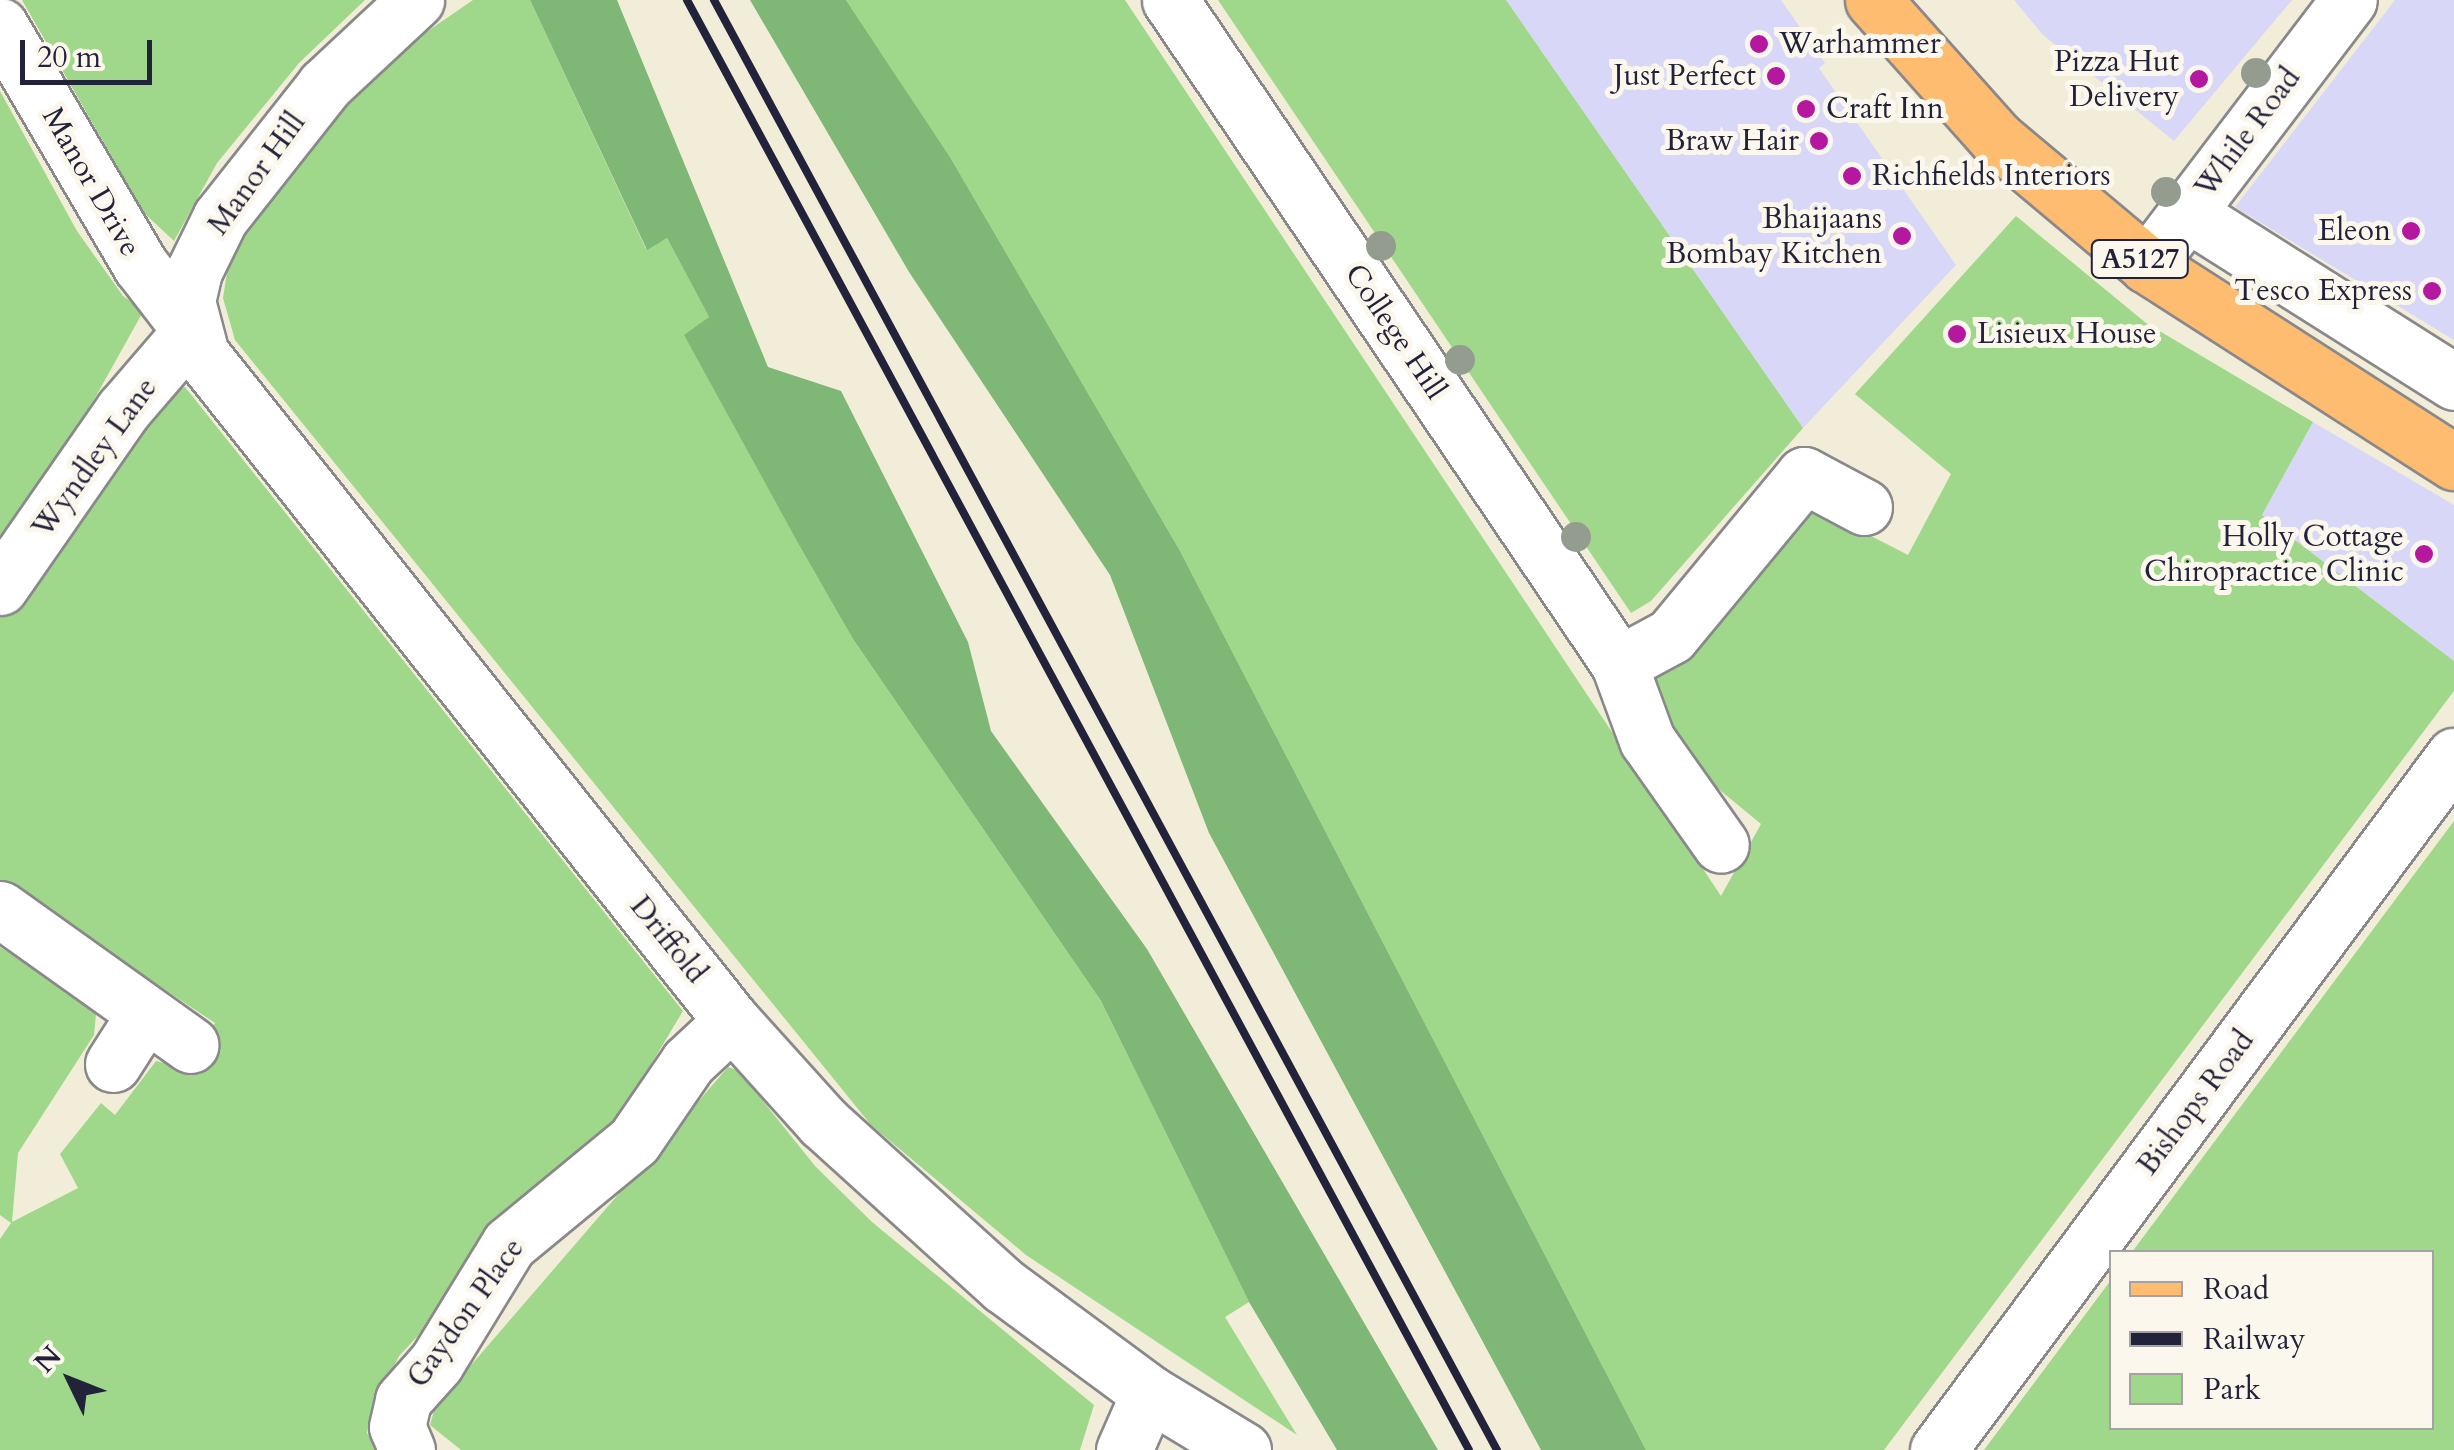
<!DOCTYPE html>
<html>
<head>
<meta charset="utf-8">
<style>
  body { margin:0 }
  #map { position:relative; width:2454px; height:1450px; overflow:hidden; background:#f2edd8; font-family:Cardo,serif }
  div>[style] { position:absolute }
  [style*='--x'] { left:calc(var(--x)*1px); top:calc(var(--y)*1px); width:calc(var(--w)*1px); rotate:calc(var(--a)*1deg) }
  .built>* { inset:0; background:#d8d7f8 }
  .green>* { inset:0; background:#9fd88a }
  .forest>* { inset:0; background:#7fb876 }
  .roads { filter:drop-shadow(2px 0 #8a888a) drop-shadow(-2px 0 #8a888a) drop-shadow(0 2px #8a888a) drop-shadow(0 -2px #8a888a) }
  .minor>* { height:55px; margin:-27.5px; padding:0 27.5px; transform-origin:27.5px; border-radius:27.5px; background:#fff }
  .major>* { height:55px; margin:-27.5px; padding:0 27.5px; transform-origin:27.5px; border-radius:27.5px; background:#fdbc6f }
  .rail>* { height:8px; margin:-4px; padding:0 4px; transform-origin:4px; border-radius:4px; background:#22223b }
  .trees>* { width:30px; height:30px; margin:-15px; border-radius:50%; background:#949c8f }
  .dots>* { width:28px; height:28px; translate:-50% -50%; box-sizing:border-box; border:5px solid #fbf7ec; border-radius:50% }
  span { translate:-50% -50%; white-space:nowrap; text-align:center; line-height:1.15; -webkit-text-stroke:10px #fbf7ec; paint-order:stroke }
  .shield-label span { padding:2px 8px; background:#fbf7ec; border:2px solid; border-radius:8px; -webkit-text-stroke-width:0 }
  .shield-label { font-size:28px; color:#22223b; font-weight:700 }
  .poi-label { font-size:30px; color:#22223b }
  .left { translate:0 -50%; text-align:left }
  .right { translate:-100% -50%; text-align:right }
  .street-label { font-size:30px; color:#22223b }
  .legend { position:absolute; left:2109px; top:1250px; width:325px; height:180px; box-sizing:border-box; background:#fbf7ec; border:2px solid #a4a2a5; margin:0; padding:12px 18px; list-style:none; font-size:30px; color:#22223b }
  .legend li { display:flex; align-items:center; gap:20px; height:50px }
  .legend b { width:50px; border:2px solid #a4a2a5 }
  .north { position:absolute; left:20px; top:1330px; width:100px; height:100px; -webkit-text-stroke:8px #fbf7ec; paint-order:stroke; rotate:313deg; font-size:28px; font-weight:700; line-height:40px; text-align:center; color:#22223b }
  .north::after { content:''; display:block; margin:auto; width:35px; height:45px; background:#22223b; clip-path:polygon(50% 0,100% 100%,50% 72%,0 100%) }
  .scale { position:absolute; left:20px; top:40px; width:132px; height:45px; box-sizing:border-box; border:5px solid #22223b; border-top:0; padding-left:12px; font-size:30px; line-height:35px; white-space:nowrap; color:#22223b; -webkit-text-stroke:8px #fbf7ec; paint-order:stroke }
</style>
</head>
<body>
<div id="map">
  <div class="built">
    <i style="clip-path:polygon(1506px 0,1781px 0,1825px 63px,1819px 68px,1956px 265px,1803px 428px)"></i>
    <i style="clip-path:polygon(2014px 0,2292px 0,2174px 141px,2042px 34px)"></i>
    <i style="clip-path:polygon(2395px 0,2454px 0,2454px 340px,2235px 207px)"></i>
    <i style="clip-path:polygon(2313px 422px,2454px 505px,2454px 661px,2262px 515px)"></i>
  </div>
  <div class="green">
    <i style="clip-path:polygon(22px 0,365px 0,299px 63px,217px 163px,174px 241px,144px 213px)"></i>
    <i style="clip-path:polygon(473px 0,530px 0,646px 249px,667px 238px,709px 317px,685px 336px,853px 639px,1101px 1001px,1249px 1302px,1225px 1317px,1297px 1435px,1026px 1255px,871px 1125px,235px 340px,223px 298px,228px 266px,251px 219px,328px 122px,406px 46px)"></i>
    <i style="clip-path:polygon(846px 0,1125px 0,1721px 896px,1761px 824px,1664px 744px,1637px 679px,1801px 500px,1908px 555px,1951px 474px,1855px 394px,2016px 216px,2146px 323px,2313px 422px,2262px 515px,2454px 661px,2454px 691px,1884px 1450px,1646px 1450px,1179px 549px,950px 157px)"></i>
    <i style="clip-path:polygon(1218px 0,1506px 0,1803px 428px,1651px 601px,1631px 613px)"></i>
    <i style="clip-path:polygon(0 91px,77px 231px,123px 296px,144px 310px,86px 414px,0 540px)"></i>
    <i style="clip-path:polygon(185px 387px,683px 1011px,612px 1129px,399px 1356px,371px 1414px,367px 1433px,378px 1450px,0 1450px,0 1239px,11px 1223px,0 1215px,0 947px,86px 1000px,96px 1014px,94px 1035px,18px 1153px,12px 1222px,78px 1188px,60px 1154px,101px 1103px,115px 1115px,156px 1061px,184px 1068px,215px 1023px,0 880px,0 610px,174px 391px)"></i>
    <i style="clip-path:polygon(2454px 821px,2454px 1450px,1984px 1450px,2111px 1280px,2112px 1428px,2432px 1428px,2432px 1252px,2132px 1252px)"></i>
    <i style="clip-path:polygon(728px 1067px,739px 1071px,815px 1166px,872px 1222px,1094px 1405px,1080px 1450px,461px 1450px,430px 1425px,435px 1407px)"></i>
  </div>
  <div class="forest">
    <i style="clip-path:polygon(530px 0,617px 0,768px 367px,841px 391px,968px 642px,991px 731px,1147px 949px,1438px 1450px,1337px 1450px,1249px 1302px,1101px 1001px,853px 639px,797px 541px,684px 335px,709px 317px,667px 238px,647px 250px)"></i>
    <i style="clip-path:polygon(750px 0,846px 0,950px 157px,1179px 549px,1646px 1450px,1541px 1450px,1209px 833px,1110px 575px,909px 272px)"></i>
  </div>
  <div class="roads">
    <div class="minor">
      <i style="--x:416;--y:0;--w:125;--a:137"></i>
      <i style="--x:325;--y:85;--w:169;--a:128.3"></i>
      <i style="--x:220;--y:218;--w:59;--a:116.1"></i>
      <i style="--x:194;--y:271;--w:31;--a:103"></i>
      <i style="--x:187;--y:301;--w:55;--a:75.2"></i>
      <i style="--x:201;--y:354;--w:853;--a:51.48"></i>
      <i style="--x:732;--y:1021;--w:136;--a:48"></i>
      <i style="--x:823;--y:1122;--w:244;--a:42.2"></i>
      <i style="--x:1004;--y:1286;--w:180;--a:36.4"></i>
      <i style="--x:1149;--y:1393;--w:110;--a:31.2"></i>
      <i style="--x:1170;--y:0;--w:802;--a:55.93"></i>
      <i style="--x:1619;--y:664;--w:81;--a:69.8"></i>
      <i style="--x:1647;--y:740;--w:128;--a:54.8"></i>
      <i style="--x:0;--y:26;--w:278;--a:59.6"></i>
      <i style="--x:141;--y:266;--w:82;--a:52.4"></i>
      <i style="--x:2187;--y:213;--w:316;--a:32.3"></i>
      <i style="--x:2147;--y:265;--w:333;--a:-52.7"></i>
      <i style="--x:0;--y:587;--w:216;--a:-55.2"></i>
      <i style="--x:123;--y:410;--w:104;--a:-49.3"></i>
      <i style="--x:1619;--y:664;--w:59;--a:-28.3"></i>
      <i style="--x:1671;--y:636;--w:209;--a:-50.4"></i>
      <i style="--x:1804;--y:475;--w:68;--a:28.1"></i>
      <i style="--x:0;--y:909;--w:234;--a:35.5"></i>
      <i style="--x:113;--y:1064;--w:59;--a:-57.4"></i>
      <i style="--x:407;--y:1450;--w:25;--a:-113"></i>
      <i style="--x:397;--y:1427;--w:28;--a:-77"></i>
      <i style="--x:403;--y:1400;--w:50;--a:-48.3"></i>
      <i style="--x:436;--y:1363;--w:140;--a:-58.5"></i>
      <i style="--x:509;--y:1244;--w:162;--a:-39.5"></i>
      <i style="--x:634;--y:1141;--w:96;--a:-55.6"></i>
      <i style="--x:688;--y:1062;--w:60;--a:-43"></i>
      <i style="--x:1124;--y:1450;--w:62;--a:-66.3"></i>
      <i style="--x:1938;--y:1450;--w:865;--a:-53.37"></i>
    </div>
    <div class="major">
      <i style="--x:1873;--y:0;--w:186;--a:48.3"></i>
      <i style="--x:1997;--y:139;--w:196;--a:40"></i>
      <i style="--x:2147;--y:265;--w:365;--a:32.7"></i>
    </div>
  </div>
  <div class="rail">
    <i style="--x:687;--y:0;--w:1647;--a:61.66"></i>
    <i style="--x:714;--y:0;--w:1648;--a:61.63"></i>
  </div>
  <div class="trees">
    <i style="left:2256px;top:73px"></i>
    <i style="left:2166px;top:192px"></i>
    <i style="left:1381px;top:246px"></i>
    <i style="left:1460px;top:360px"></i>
    <i style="left:1576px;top:537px"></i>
  </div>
  <div class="dots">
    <i style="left:1759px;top:44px;background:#b5179e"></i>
    <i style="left:1776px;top:76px;background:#b5179e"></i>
    <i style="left:2199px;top:79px;background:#b5179e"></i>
    <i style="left:1806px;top:109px;background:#b5179e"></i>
    <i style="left:1819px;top:141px;background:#b5179e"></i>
    <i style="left:1852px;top:176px;background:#b5179e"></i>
    <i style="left:2411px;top:231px;background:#b5179e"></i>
    <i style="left:1902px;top:236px;background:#b5179e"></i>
    <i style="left:2432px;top:291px;background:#b5179e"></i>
    <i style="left:1957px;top:334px;background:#b5179e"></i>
    <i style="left:2424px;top:554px;background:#b5179e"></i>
  </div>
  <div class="shield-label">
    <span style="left:2140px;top:259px">A5127</span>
  </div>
  <div class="poi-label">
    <span class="left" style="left:1779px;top:44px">Warhammer</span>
    <span class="right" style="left:2179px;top:79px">Pizza Hut<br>Delivery</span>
    <span class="right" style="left:1756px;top:76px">Just Perfect</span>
    <span class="left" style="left:1826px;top:109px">Craft Inn</span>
    <span class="right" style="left:1799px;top:141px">Braw Hair</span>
    <span class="left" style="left:1872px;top:176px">Richfields Interiors</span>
    <span class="right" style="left:1882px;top:236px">Bhaijaans<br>Bombay Kitchen</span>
    <span class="right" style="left:2391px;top:231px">Eleon</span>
    <span class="right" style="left:2412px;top:291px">Tesco Express</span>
    <span class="left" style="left:1977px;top:334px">Lisieux House</span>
    <span class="right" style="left:2404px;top:554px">Holly Cottage<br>Chiropractice Clinic</span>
  </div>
  <div class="street-label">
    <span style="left:2248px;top:133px;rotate:-53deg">While Road</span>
    <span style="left:257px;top:174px;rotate:-54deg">Manor Hill</span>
    <span style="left:91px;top:182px;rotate:60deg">Manor Drive</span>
    <span style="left:1395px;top:332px;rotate:56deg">College Hill</span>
    <span style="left:95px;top:458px;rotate:-54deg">Wyndley Lane</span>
    <span style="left:668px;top:940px;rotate:51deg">Driffold</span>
    <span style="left:2196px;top:1103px;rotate:-53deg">Bishops Road</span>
    <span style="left:466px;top:1313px;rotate:-54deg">Gaydon Place</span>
  </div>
  <ul class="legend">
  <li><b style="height:12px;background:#fdbc6f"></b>Road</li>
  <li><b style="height:12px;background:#22223b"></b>Railway</li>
  <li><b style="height:28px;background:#9fd88a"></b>Park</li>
  </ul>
  <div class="north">N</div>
  <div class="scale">20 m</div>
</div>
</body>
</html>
